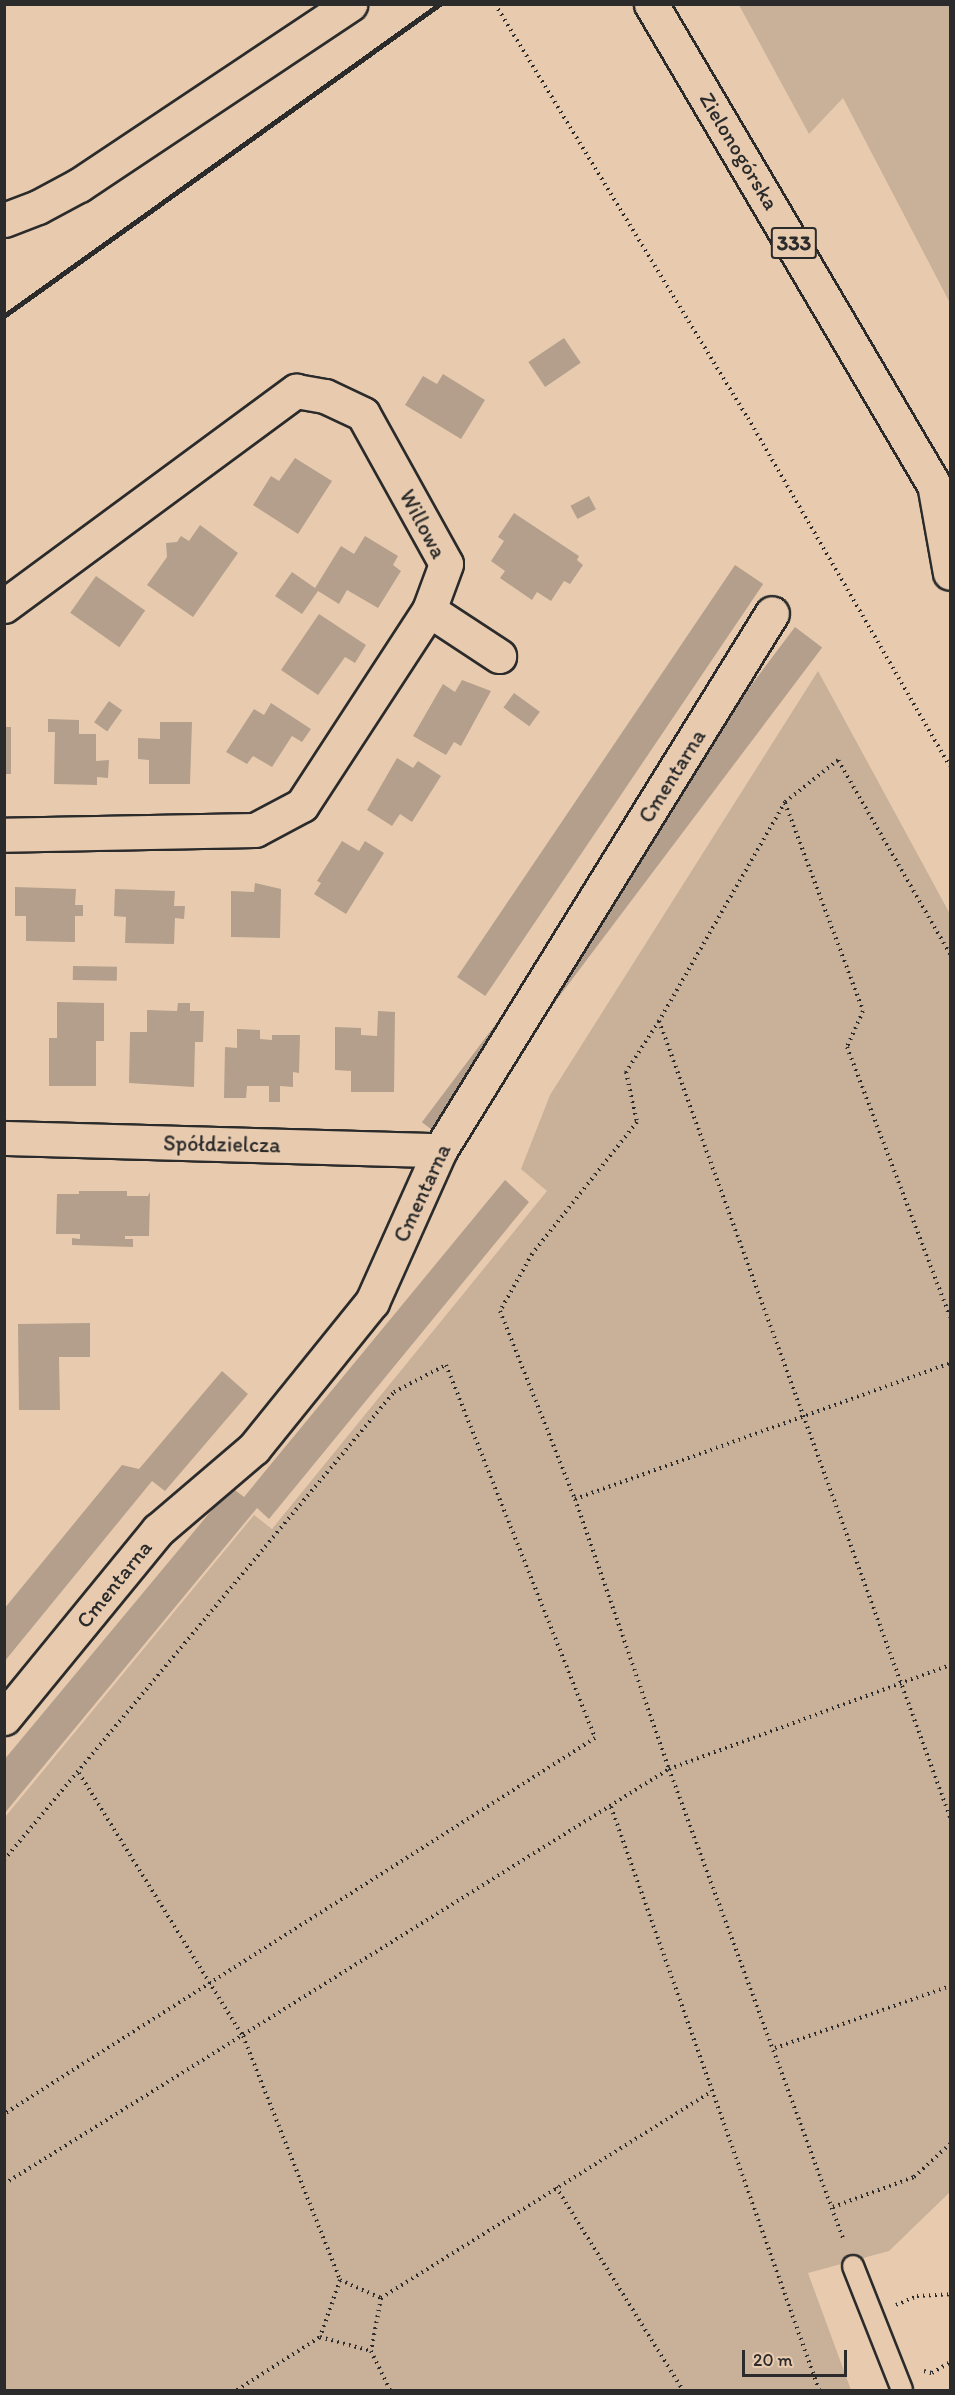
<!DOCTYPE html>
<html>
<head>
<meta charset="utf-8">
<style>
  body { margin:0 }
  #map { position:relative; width:955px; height:2395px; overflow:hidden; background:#e8cbaf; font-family:Itim,sans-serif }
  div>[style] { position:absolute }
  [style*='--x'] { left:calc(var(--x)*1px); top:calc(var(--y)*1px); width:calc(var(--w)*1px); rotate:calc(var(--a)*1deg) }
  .green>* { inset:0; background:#c9b099 }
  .building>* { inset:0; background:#b39f8b; transform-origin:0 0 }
  .path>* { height:4px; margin-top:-2px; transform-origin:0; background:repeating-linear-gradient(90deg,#2b2b2b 0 1.5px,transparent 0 6px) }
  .roads { filter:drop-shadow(2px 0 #2b2b2b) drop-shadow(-2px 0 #2b2b2b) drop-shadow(0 2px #2b2b2b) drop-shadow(0 -2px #2b2b2b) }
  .service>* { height:20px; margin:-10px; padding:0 10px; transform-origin:10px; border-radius:10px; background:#e8cbaf }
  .minor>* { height:33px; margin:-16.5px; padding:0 16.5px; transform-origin:16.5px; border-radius:16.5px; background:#e8cbaf }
  .tertiary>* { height:33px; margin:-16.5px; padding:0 16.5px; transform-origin:16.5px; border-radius:16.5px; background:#e8cbaf }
  .primary>* { height:33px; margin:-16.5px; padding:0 16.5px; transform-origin:16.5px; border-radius:16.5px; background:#e8cbaf }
  .rail>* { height:4.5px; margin:-2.25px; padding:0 2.25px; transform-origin:2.25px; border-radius:2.25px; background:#2b2b2b }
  span { translate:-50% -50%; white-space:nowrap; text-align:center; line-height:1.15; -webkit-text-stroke:4.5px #e8cbaf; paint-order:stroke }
  .shield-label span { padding:2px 4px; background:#e8cbaf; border:2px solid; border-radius:4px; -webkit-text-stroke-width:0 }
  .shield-label { font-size:21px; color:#2b2b2b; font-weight:700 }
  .street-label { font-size:22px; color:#2b2b2b }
  .frame { position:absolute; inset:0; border:6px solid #2b2b2b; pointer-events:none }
  .scale { position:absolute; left:742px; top:2350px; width:105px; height:27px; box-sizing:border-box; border:3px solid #2b2b2b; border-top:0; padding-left:8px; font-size:18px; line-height:21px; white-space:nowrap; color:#2b2b2b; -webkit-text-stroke:4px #e8cbaf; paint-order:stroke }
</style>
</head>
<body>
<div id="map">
  <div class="green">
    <i style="clip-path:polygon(739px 5px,950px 5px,950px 303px,843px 98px,809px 134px)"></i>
    <i style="clip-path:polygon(818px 671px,950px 914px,950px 2192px,889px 2251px,808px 2273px,851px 2390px,5px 2390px,5px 1817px,254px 1515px,272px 1529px,547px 1191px,521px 1169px,550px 1095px)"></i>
  </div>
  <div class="building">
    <i style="left:564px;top:338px;width:30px;height:43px;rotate:56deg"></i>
    <i style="clip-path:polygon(443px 374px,485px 400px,461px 439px,405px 405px,423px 376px,437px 384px)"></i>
    <i style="clip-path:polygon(295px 458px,332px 481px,298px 534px,253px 505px,271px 476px,279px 481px)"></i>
    <i style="left:589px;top:496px;width:15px;height:21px;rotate:62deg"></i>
    <i style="clip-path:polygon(514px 513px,579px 556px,577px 560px,583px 565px,570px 584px,564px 581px,551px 601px,537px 592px,532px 600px,500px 578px,505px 571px,491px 561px,504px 541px,498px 537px)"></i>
    <i style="clip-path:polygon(200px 525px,238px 553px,193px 617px,147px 585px,167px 557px,166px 543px,177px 542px,181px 536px,189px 541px)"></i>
    <i style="clip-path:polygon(365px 536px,398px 556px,393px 565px,401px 571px,378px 608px,347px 590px,339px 604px,318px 591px,302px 614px,275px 596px,292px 572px,315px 588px,341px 546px,354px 554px)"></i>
    <i style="left:735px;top:565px;width:34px;height:497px;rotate:34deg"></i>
    <i style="left:96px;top:576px;width:60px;height:45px;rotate:35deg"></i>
    <i style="clip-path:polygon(319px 614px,366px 645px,355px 663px,345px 657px,318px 695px,281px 670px)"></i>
    <i style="left:795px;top:627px;width:34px;height:620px;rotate:37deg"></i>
    <i style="clip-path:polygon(462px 680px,491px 691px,461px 746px,454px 742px,446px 755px,413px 736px,443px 684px,455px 692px)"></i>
    <i style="left:514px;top:693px;width:32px;height:18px;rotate:36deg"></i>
    <i style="left:109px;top:701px;width:16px;height:26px;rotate:35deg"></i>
    <i style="clip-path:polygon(271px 703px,311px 729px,302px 742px,292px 736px,272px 767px,253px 756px,247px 764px,226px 752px,254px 709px,264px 715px)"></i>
    <i style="clip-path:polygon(48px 719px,79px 720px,79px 734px,96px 734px,96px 761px,109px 760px,108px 778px,97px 777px,97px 785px,54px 784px,55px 732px,48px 732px)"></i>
    <i style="clip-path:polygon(160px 722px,192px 722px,190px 784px,149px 784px,149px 760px,138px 759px,138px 738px,160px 739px)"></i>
    <i style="left:4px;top:727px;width:7px;height:47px"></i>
    <i style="clip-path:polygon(397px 758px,413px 768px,418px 761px,441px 776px,412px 822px,400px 814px,392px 826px,367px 810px)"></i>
    <i style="clip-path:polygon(342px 841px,359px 851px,365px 841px,384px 853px,346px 914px,314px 894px,321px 883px,317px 881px)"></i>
    <i style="clip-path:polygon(255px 883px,281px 889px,280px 938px,231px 937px,231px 891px,254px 892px)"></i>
    <i style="clip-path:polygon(15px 887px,76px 889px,75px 905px,83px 905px,83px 916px,75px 916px,75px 942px,26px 941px,26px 916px,15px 916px)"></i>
    <i style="clip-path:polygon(115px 889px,175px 891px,174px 906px,185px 906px,184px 919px,175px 918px,174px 944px,125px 943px,126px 917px,114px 916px)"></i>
    <i style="left:73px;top:966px;width:44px;height:14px;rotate:1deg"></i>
    <i style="clip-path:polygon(57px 1002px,104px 1003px,104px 1041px,96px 1041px,96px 1086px,49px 1086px,49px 1038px,57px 1038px)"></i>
    <i style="clip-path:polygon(178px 1003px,190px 1003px,190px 1011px,204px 1011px,203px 1042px,195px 1042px,194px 1087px,129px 1083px,130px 1032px,147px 1032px,147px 1010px,177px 1011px)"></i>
    <i style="clip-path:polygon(378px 1011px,395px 1012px,394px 1092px,351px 1092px,351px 1071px,335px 1070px,335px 1027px,361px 1028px,361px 1035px,377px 1036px)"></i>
    <i style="clip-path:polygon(237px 1029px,260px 1030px,260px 1039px,272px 1040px,272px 1035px,300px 1035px,299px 1073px,293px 1072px,293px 1087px,280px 1086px,280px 1102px,269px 1102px,269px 1086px,247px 1086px,246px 1098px,224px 1098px,225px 1047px,237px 1048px)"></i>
    <i style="clip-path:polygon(505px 1180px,529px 1202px,269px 1519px,257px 1508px,4px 1814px,4px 1760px,231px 1487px,244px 1497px)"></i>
    <i style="clip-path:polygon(79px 1191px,127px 1191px,127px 1196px,148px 1196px,150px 1192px,149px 1236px,125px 1236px,125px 1239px,133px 1239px,133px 1247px,72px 1245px,72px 1238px,80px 1239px,80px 1234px,56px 1234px,57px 1194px,79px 1194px)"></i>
    <i style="clip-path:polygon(90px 1323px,90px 1357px,59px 1357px,60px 1410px,19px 1410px,18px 1324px)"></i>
    <i style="clip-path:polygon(222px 1371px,248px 1394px,165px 1491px,152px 1481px,4px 1662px,4px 1609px,122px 1465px,139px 1469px)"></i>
  </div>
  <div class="path">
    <i style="--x:495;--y:4;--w:485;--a:58.6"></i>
    <i style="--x:748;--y:418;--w:402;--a:59.9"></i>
    <i style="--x:785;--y:803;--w:222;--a:69.4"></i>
    <i style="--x:863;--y:1011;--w:39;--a:114"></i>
    <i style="--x:847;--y:1047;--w:289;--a:69.1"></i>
    <i style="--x:950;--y:954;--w:224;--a:-120"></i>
    <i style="--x:838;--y:760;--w:68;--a:141.6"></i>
    <i style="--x:785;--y:802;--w:253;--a:119.9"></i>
    <i style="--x:659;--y:1021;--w:848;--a:69.92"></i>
    <i style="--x:659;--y:1021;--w:61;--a:122.9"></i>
    <i style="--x:626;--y:1072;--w:51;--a:77.6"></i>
    <i style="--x:637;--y:1122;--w:169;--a:128.5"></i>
    <i style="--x:532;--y:1254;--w:65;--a:119.3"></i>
    <i style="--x:500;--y:1311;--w:202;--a:68.3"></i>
    <i style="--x:575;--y:1499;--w:286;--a:70.8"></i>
    <i style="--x:669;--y:1769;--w:503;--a:69.66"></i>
    <i style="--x:575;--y:1499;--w:399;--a:-19.9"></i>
    <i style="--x:79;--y:1773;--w:310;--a:58.1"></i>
    <i style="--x:243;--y:2036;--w:263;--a:68.3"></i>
    <i style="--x:340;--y:2280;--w:60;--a:109.3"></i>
    <i style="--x:320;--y:2337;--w:53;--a:15.4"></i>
    <i style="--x:371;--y:2351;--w:43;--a:64"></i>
    <i style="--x:611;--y:1807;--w:619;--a:70.36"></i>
    <i style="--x:4;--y:1860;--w:609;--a:-50.19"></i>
    <i style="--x:394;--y:1392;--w:59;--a:-27.4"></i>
    <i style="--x:446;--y:1365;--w:402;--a:68.2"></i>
    <i style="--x:595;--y:1738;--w:700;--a:147.54"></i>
    <i style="--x:775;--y:2048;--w:186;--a:-19.5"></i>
    <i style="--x:4;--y:2184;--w:784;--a:-31.97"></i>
    <i style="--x:669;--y:1769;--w:300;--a:-20.3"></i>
    <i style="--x:556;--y:2187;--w:239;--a:58"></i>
    <i style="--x:833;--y:2207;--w:86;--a:-20.3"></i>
    <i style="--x:914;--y:2177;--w:49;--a:-42.5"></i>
    <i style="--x:340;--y:2280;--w:45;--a:23.7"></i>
    <i style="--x:381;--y:2298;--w:54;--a:100.7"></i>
    <i style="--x:381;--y:2298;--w:389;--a:-32"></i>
    <i style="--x:896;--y:2305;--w:23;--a:-23"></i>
    <i style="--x:917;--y:2296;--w:33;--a:-3"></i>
    <i style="--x:924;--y:2371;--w:8;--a:14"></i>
    <i style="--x:932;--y:2373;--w:21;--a:-31"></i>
    <i style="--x:237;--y:2390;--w:98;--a:-32.6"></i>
  </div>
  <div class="roads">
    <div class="service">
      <i style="--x:853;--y:2266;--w:133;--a:68.4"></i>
    </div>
    <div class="minor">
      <i style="--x:4;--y:606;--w:363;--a:-36.4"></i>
      <i style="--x:296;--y:391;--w:29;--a:10"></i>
      <i style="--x:325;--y:396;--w:42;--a:25.3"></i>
      <i style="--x:363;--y:414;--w:171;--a:61"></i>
      <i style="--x:446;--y:564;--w:49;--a:110.3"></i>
      <i style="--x:429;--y:610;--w:233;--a:123.1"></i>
      <i style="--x:302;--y:805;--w:53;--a:152"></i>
      <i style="--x:255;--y:830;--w:251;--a:178.9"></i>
      <i style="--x:429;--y:610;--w:84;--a:33.3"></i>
      <i style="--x:4;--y:1138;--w:436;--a:1.6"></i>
      <i style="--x:4;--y:1718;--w:243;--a:-50.7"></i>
      <i style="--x:158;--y:1530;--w:126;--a:-40.5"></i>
      <i style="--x:254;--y:1448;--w:188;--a:-51.1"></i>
      <i style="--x:372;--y:1302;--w:167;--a:-65.9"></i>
      <i style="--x:440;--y:1150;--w:631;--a:-58.27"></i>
    </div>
    <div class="tertiary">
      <i style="--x:4;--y:220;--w:36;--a:-21"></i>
      <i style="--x:38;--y:207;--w:47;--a:-28.2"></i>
      <i style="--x:79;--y:185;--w:326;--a:-33.7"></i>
    </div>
    <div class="primary">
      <i style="--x:651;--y:4;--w:589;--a:59.52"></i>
      <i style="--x:935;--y:489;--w:85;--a:79.9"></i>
    </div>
  </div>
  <div class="rail">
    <i style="--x:4;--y:316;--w:536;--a:-35.59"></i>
  </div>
  <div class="shield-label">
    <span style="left:794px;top:243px">333</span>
  </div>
  <div class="street-label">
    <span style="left:739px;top:151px;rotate:59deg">Zielonogórska</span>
    <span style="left:423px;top:524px;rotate:62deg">Willowa</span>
    <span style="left:672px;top:776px;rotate:-58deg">Cmentarna</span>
    <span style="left:222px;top:1144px;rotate:1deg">Spółdzielcza</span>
    <span style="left:422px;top:1193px;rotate:-65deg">Cmentarna</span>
    <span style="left:114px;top:1584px;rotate:-51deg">Cmentarna</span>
  </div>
  <div class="frame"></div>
  <div class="scale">20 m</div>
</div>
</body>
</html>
